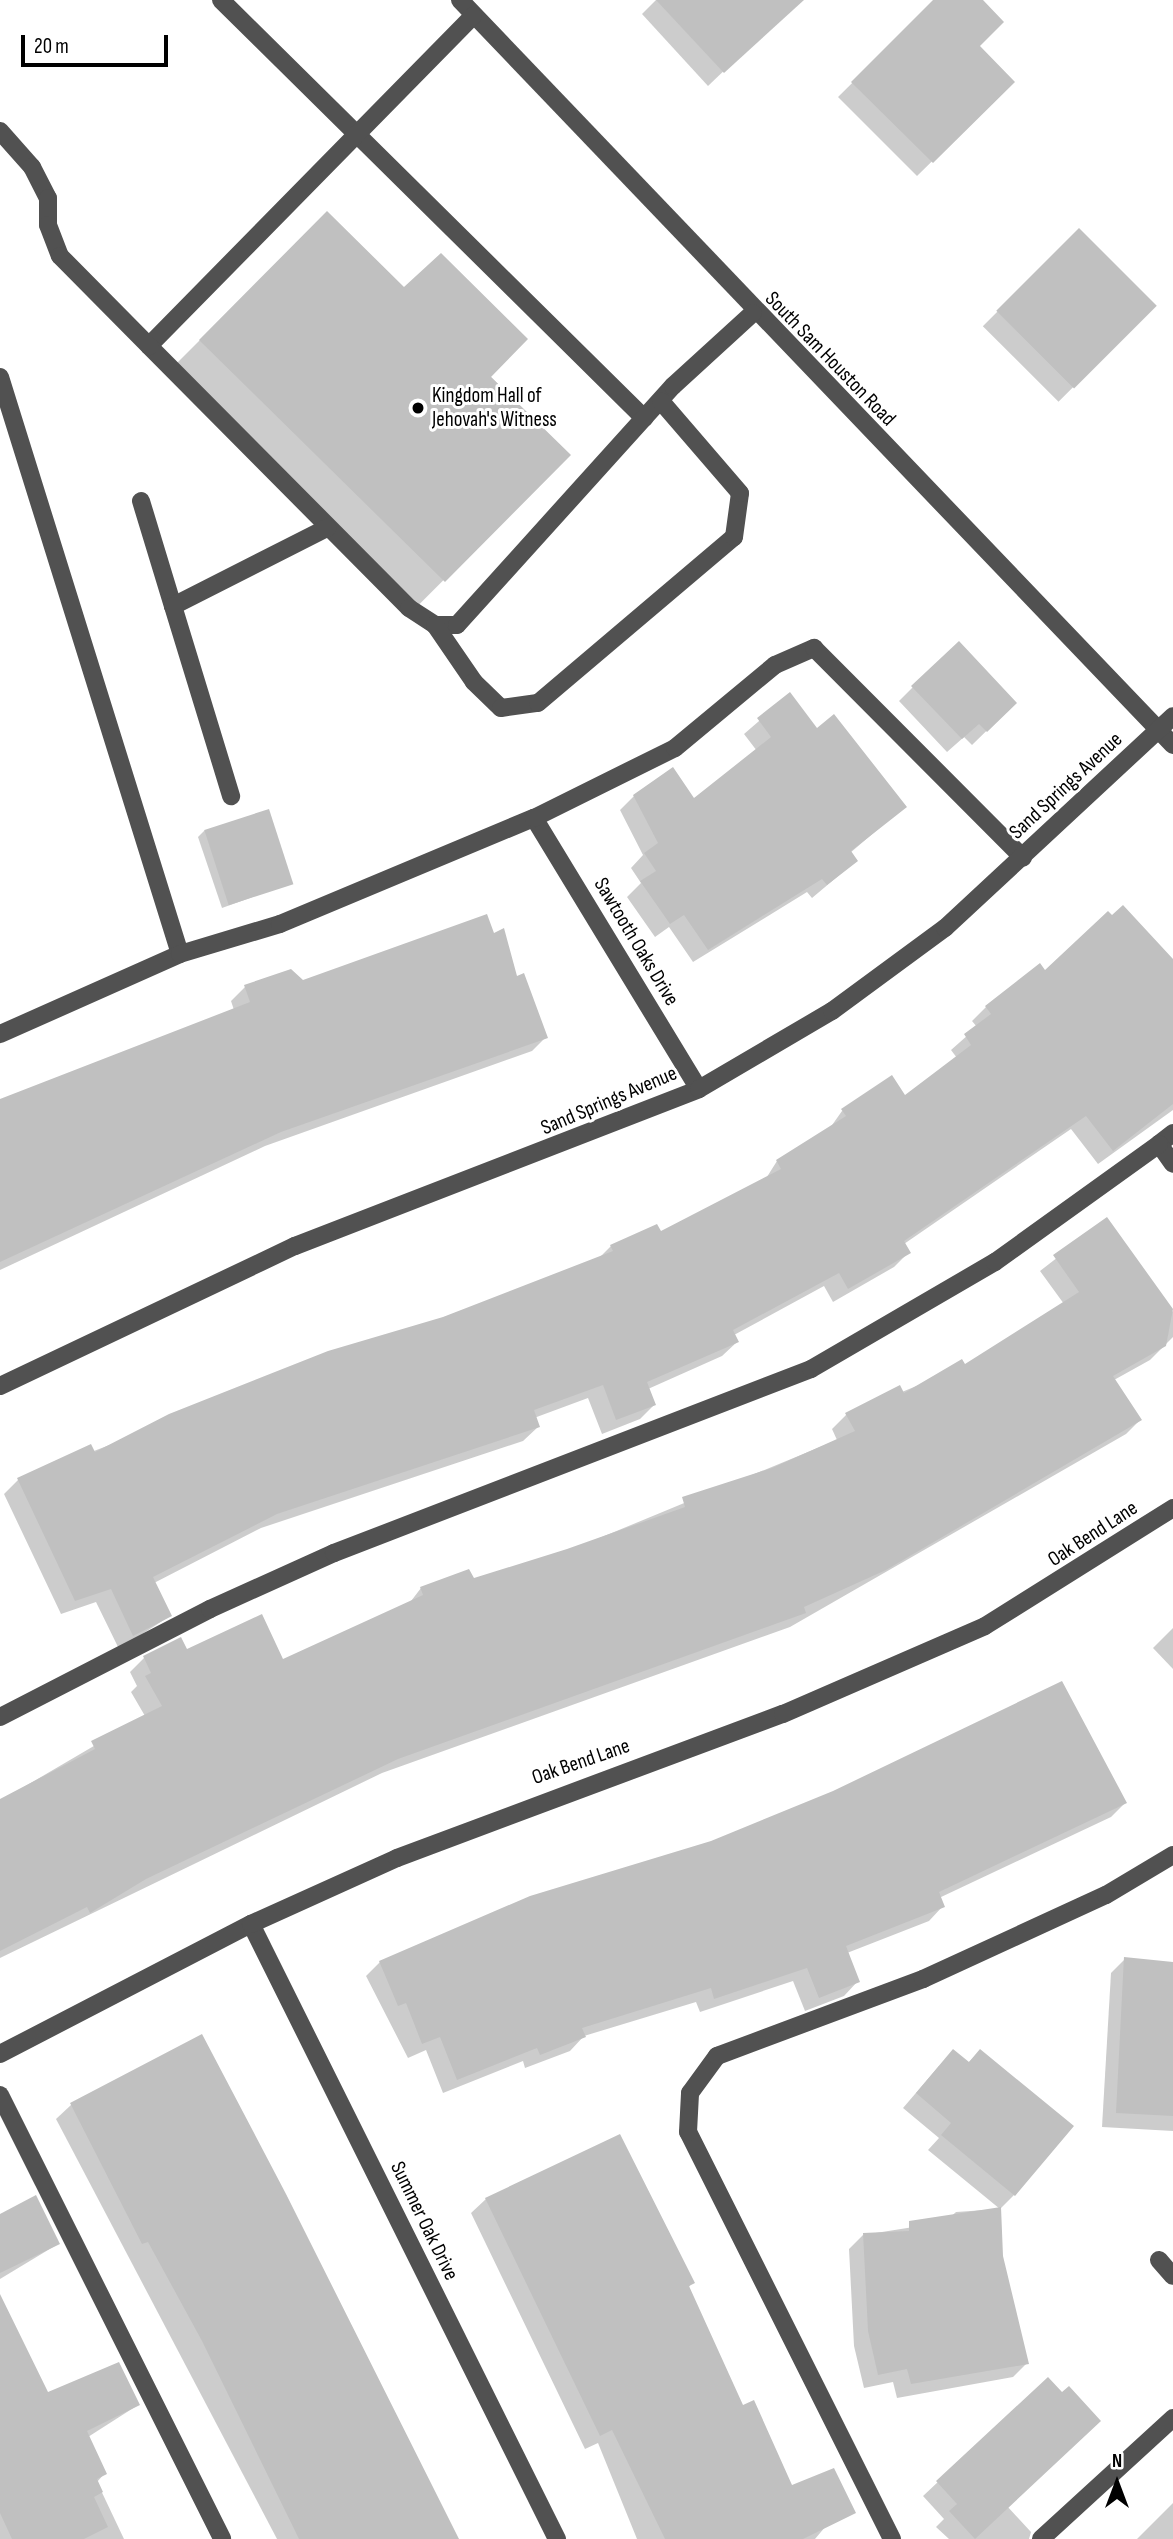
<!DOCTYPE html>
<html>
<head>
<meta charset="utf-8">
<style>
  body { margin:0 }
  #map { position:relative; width:1173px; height:2539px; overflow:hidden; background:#fff; font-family:"Sofia Sans Condensed",sans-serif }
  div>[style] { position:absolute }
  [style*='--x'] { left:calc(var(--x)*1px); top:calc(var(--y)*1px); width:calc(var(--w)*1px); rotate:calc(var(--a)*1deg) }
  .shadow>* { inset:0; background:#0003; transform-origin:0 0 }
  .building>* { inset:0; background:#c0c0c0; transform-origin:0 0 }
  .minor>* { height:18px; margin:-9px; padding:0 9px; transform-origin:9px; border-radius:9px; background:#515151 }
  .dots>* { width:19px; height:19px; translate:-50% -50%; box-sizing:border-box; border:4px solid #fff; border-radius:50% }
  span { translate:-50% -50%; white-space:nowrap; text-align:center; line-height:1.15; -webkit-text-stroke:6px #fff; paint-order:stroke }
  .street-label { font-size:21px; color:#000 }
  .poi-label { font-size:21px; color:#000 }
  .left { translate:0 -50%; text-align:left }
  .north { position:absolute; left:1082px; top:2448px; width:70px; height:70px; -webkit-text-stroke:5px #fff; paint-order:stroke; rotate:0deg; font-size:19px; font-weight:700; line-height:28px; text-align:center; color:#000 }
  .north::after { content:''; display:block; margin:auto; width:24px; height:32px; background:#000; clip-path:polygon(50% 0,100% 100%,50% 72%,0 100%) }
  .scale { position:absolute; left:21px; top:35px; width:147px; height:32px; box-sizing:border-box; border:4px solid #000; border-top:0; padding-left:9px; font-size:21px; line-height:24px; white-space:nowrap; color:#000; -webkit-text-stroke:5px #fff; paint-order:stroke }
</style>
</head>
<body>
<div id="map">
  <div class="shadow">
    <i style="clip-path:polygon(656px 0,798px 0,708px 86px,642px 14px)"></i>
    <i style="clip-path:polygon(936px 0,980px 0,977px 46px,1013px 82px,917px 176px,838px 97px)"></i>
    <i style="left:327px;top:213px;width:342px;height:216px;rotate:45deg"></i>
    <i style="left:1079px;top:230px;width:107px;height:136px;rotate:45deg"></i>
    <i style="clip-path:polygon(913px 687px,1015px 703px,972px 745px,964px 737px,947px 752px,899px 701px)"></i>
    <i style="clip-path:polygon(789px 695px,817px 730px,904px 807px,850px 853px,856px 861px,812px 898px,807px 892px,693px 962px,669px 927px,655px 937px,627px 897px,641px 883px,631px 868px,643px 855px,620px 810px,634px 796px,694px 800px,757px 751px,744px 734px)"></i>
    <i style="clip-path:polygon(205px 830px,291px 883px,222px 908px,198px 837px)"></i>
    <i style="clip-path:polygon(493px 935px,546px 1037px,532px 1051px,265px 1146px,0 1270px,0 1102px,234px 1010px,231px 1001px,245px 987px,303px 982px)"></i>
    <i style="clip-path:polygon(1173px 962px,1173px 1110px,1098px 1164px,1071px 1129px,904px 1244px,909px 1252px,894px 1267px,833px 1302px,824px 1286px,734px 1335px,737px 1342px,722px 1356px,648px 1389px,654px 1405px,640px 1419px,602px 1434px,588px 1398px,534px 1418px,538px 1427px,523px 1441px,261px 1528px,154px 1583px,170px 1616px,119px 1649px,96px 1602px,61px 1614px,4px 1494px,18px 1480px,599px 1258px,611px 1246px,660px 1233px,765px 1180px,777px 1161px,830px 1128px,842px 1111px,905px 1098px,957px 1058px,951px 1050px,977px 1027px,972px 1021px,986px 1007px,1045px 973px)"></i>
    <i style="clip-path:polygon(1107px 1219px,1173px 1312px,1173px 1337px,1150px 1360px,1114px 1380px,1140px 1420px,1126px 1434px,790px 1627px,382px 1773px,0 1958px,0 1801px,145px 1716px,131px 1692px,137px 1686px,130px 1672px,144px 1658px,186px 1651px,283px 1661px,408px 1605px,421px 1588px,474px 1580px,568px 1551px,837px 1440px,832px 1429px,846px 1415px,965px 1366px,1064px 1304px,1040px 1271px)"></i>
    <i style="clip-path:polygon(1173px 1628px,1173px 1669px,1153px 1648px)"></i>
    <i style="clip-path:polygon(1125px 1803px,1111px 1817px,939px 1898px,943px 1906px,929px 1921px,847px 1953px,858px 1981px,844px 1996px,805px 2011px,793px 1981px,700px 2012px,696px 2002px,584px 2036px,570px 2051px,525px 2068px,523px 2061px,443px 2093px,426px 2050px,408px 2058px,366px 1976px,380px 1962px)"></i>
    <i style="clip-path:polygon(1125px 1959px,1173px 1964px,1173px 2131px,1102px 2127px,1111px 1973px)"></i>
    <i style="clip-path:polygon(201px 2036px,458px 2539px,277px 2539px,56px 2119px,71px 2105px)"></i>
    <i style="clip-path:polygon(980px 2051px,1014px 2195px,1000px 2209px,928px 2150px,939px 2138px,903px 2108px,939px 2066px,968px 2063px)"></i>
    <i style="clip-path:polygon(486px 2199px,692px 2283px,688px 2288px,742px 2407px,792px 2487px,826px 2526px,815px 2539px,637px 2539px,598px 2443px,585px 2449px,471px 2213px)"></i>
    <i style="clip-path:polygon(1000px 2209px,1002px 2256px,1027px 2363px,1013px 2377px,897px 2398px,893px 2382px,864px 2388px,854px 2346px,849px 2249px,863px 2235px,945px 2222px,956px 2212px)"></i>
    <i style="clip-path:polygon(0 2216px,58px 2244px,0 2279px)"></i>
    <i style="clip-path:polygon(0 2298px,47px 2395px,138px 2405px,88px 2437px,105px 2473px,97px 2482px,124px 2539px,0 2539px)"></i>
    <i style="clip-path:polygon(1048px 2379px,1007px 2506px,1031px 2532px,1029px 2539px,949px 2539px,936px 2527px,944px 2519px,923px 2496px)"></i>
    <i style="clip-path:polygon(1173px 2503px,1173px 2539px,1137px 2539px)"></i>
  </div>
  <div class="building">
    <i style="clip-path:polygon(656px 0,804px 0,724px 73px)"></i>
    <i style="clip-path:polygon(933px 0,983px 0,1004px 22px,980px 46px,1015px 82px,933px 163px,851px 82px)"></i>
    <i style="clip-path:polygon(327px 211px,404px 287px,441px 253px,528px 339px,491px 377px,571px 455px,445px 582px,199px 340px)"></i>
    <i style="left:1079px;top:228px;width:110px;height:117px;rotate:45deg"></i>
    <i style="clip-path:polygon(959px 641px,1017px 703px,987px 732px,979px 724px,962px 739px,911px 686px)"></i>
    <i style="clip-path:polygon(790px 692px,817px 728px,834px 714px,907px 807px,851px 851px,858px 861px,827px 885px,822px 879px,708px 950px,684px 915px,670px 924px,640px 881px,656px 871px,644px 853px,658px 843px,633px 795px,673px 767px,694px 798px,771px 737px,757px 718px)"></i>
    <i style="left:269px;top:809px;width:79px;height:68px;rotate:72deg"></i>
    <i style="clip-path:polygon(1123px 905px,1173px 959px,1173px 1104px,1113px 1151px,1086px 1116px,904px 1241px,911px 1253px,848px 1289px,839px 1273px,733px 1330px,739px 1342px,647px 1382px,656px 1405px,616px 1420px,603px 1385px,534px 1410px,540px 1427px,277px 1514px,153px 1577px,172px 1616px,133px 1636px,111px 1589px,75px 1601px,17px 1478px,91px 1444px,95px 1452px,169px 1414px,328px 1351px,443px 1317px,613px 1251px,610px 1245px,657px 1224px,661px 1231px,781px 1169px,776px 1160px,846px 1116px,841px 1109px,892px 1075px,905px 1095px,971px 1045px,964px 1034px,991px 1014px,985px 1006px,1040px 963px,1045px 970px,1108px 911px,1112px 915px)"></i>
    <i style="clip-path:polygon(487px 914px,494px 933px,504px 928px,517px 976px,524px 973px,548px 1038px,281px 1132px,0 1262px,0 1099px,250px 1002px,244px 985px,291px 969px,303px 980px)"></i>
    <i style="clip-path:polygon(1107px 1217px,1173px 1309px,1166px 1346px,1113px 1376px,1142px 1420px,886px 1570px,804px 1607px,806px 1613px,398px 1759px,146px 1879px,90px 1913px,87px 1907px,0 1951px,0 1799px,95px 1749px,91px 1741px,162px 1706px,145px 1676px,151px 1673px,143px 1656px,181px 1637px,187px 1649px,262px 1614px,283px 1659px,423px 1595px,420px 1587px,469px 1569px,474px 1578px,567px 1549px,685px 1507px,682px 1497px,772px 1468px,855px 1431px,845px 1413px,900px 1385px,904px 1393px,962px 1359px,965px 1364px,1079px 1292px,1053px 1255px)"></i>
    <i style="clip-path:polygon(1062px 1681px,1127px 1803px,939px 1892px,945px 1907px,846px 1946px,860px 1982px,819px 1998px,807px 1968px,714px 1999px,711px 1988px,582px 2028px,586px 2037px,540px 2055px,537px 2048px,457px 2080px,440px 2037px,422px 2044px,406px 2003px,398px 2006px,379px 1961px,530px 1896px,711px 1841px,833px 1791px)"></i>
    <i style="clip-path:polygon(1124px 1957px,1173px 1962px,1173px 2116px,1116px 2113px)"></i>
    <i style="clip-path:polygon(202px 2034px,286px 2194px,459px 2539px,299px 2539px,202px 2341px,148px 2242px,142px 2244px,70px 2103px)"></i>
    <i style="clip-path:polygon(953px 2049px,969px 2062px,980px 2049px,1074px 2126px,1015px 2196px,941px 2135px,951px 2123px,916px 2093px)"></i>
    <i style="clip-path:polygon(620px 2134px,695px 2283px,689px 2286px,743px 2405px,754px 2400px,792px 2485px,834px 2468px,856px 2513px,803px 2539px,665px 2539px,612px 2430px,600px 2436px,485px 2198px)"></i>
    <i style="clip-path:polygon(36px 2195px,60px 2244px,0 2273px,0 2214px)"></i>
    <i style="clip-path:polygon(1001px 2207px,1003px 2256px,1029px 2364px,911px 2384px,907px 2369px,878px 2375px,868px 2331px,863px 2233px,909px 2231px,909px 2221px)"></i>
    <i style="clip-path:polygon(0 2294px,48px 2392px,119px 2362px,140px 2405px,87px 2431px,107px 2474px,97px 2479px,103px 2492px,94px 2497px,108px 2527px,84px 2539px,12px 2539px,0 2513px)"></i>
    <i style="clip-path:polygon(1048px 2377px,1062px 2392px,1069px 2386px,1101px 2421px,975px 2539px,949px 2511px,957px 2504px,936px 2481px)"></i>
  </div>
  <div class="minor">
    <i style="--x:221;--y:0;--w:595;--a:44.66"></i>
    <i style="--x:460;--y:0;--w:1031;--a:46.26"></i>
    <i style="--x:473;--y:16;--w:462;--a:134.5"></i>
    <i style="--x:149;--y:346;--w:369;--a:45.2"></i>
    <i style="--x:409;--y:608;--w:31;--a:33"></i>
    <i style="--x:435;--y:625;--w:22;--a:0"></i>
    <i style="--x:457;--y:625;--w:322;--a:-47.9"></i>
    <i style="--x:673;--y:386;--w:108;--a:-42.4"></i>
    <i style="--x:0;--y:131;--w:48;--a:48.4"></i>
    <i style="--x:32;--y:167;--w:35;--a:63"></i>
    <i style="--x:48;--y:198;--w:27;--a:90"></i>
    <i style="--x:48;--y:225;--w:33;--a:69"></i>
    <i style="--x:60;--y:256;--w:127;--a:45.3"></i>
    <i style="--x:0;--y:377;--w:604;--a:72.67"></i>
    <i style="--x:180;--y:954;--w:197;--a:156"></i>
    <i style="--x:141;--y:501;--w:110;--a:73.1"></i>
    <i style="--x:173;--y:606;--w:173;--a:-26.9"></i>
    <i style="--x:173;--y:606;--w:199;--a:73"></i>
    <i style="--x:435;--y:625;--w:69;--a:55.6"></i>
    <i style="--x:474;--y:682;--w:37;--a:44"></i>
    <i style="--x:501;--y:708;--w:37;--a:-8"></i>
    <i style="--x:538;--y:703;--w:257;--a:-40.3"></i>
    <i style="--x:734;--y:537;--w:44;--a:-82.2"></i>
    <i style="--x:740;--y:493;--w:121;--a:-130.7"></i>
    <i style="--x:534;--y:818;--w:317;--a:58.7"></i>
    <i style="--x:180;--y:954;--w:104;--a:-16.7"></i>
    <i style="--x:280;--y:924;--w:275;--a:-22.7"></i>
    <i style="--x:534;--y:818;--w:157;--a:-26.4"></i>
    <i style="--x:675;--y:748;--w:130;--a:-39.7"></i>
    <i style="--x:775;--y:665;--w:43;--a:-23.6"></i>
    <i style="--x:814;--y:648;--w:296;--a:45.1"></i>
    <i style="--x:1173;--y:1133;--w:18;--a:142"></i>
    <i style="--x:1159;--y:1144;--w:24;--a:55"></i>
    <i style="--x:0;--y:1386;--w:327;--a:-25.4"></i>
    <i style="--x:295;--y:1246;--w:433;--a:-21.2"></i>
    <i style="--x:699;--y:1089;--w:154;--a:-30.4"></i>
    <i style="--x:832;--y:1011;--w:140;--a:-36.3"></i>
    <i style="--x:945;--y:928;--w:311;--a:-42.9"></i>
    <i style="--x:0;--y:1717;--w:236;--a:-27.2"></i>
    <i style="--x:210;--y:1609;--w:136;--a:-24.3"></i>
    <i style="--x:334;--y:1553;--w:511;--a:-21.09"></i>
    <i style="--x:811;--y:1369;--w:213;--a:-30.2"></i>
    <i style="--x:995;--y:1262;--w:202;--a:-35.7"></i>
    <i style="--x:251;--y:1924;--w:687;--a:63.55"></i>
    <i style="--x:0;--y:2054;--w:283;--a:-27.4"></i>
    <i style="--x:251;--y:1924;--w:160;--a:-24.3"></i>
    <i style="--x:397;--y:1858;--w:412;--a:-20.5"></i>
    <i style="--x:783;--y:1714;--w:220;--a:-23.5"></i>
    <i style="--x:985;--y:1626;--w:222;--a:-32.1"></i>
    <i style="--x:0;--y:2095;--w:496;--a:63.4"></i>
    <i style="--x:1159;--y:2260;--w:21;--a:49"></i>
    <i style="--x:892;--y:2539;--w:455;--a:-116.6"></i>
    <i style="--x:688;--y:2132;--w:39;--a:-87"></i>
    <i style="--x:690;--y:2093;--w:46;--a:-53.9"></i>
    <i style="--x:717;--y:2056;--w:220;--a:-20.5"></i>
    <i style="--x:923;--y:1979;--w:201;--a:-24.7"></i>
    <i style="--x:1106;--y:1895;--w:78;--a:-30.8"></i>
    <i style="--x:1041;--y:2539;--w:179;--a:-42.5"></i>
  </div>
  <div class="dots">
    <i style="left:418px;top:408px;background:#000"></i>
  </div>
  <div class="street-label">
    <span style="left:830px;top:359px;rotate:46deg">South Sam Houston Road</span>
    <span style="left:1066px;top:786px;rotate:-43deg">Sand Springs Avenue</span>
    <span style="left:636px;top:942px;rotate:59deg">Sawtooth Oaks Drive</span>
    <span style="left:609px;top:1101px;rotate:-23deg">Sand Springs Avenue</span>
    <span style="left:1093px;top:1534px;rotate:-33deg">Oak Bend Lane</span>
    <span style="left:581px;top:1762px;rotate:-19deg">Oak Bend Lane</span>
    <span style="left:424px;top:2221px;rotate:64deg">Summer Oak Drive</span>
  </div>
  <div class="poi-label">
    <span class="left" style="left:432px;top:408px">Kingdom Hall of<br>Jehovah's Witness</span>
  </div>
  <div class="north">N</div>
  <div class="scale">20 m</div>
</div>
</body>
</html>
